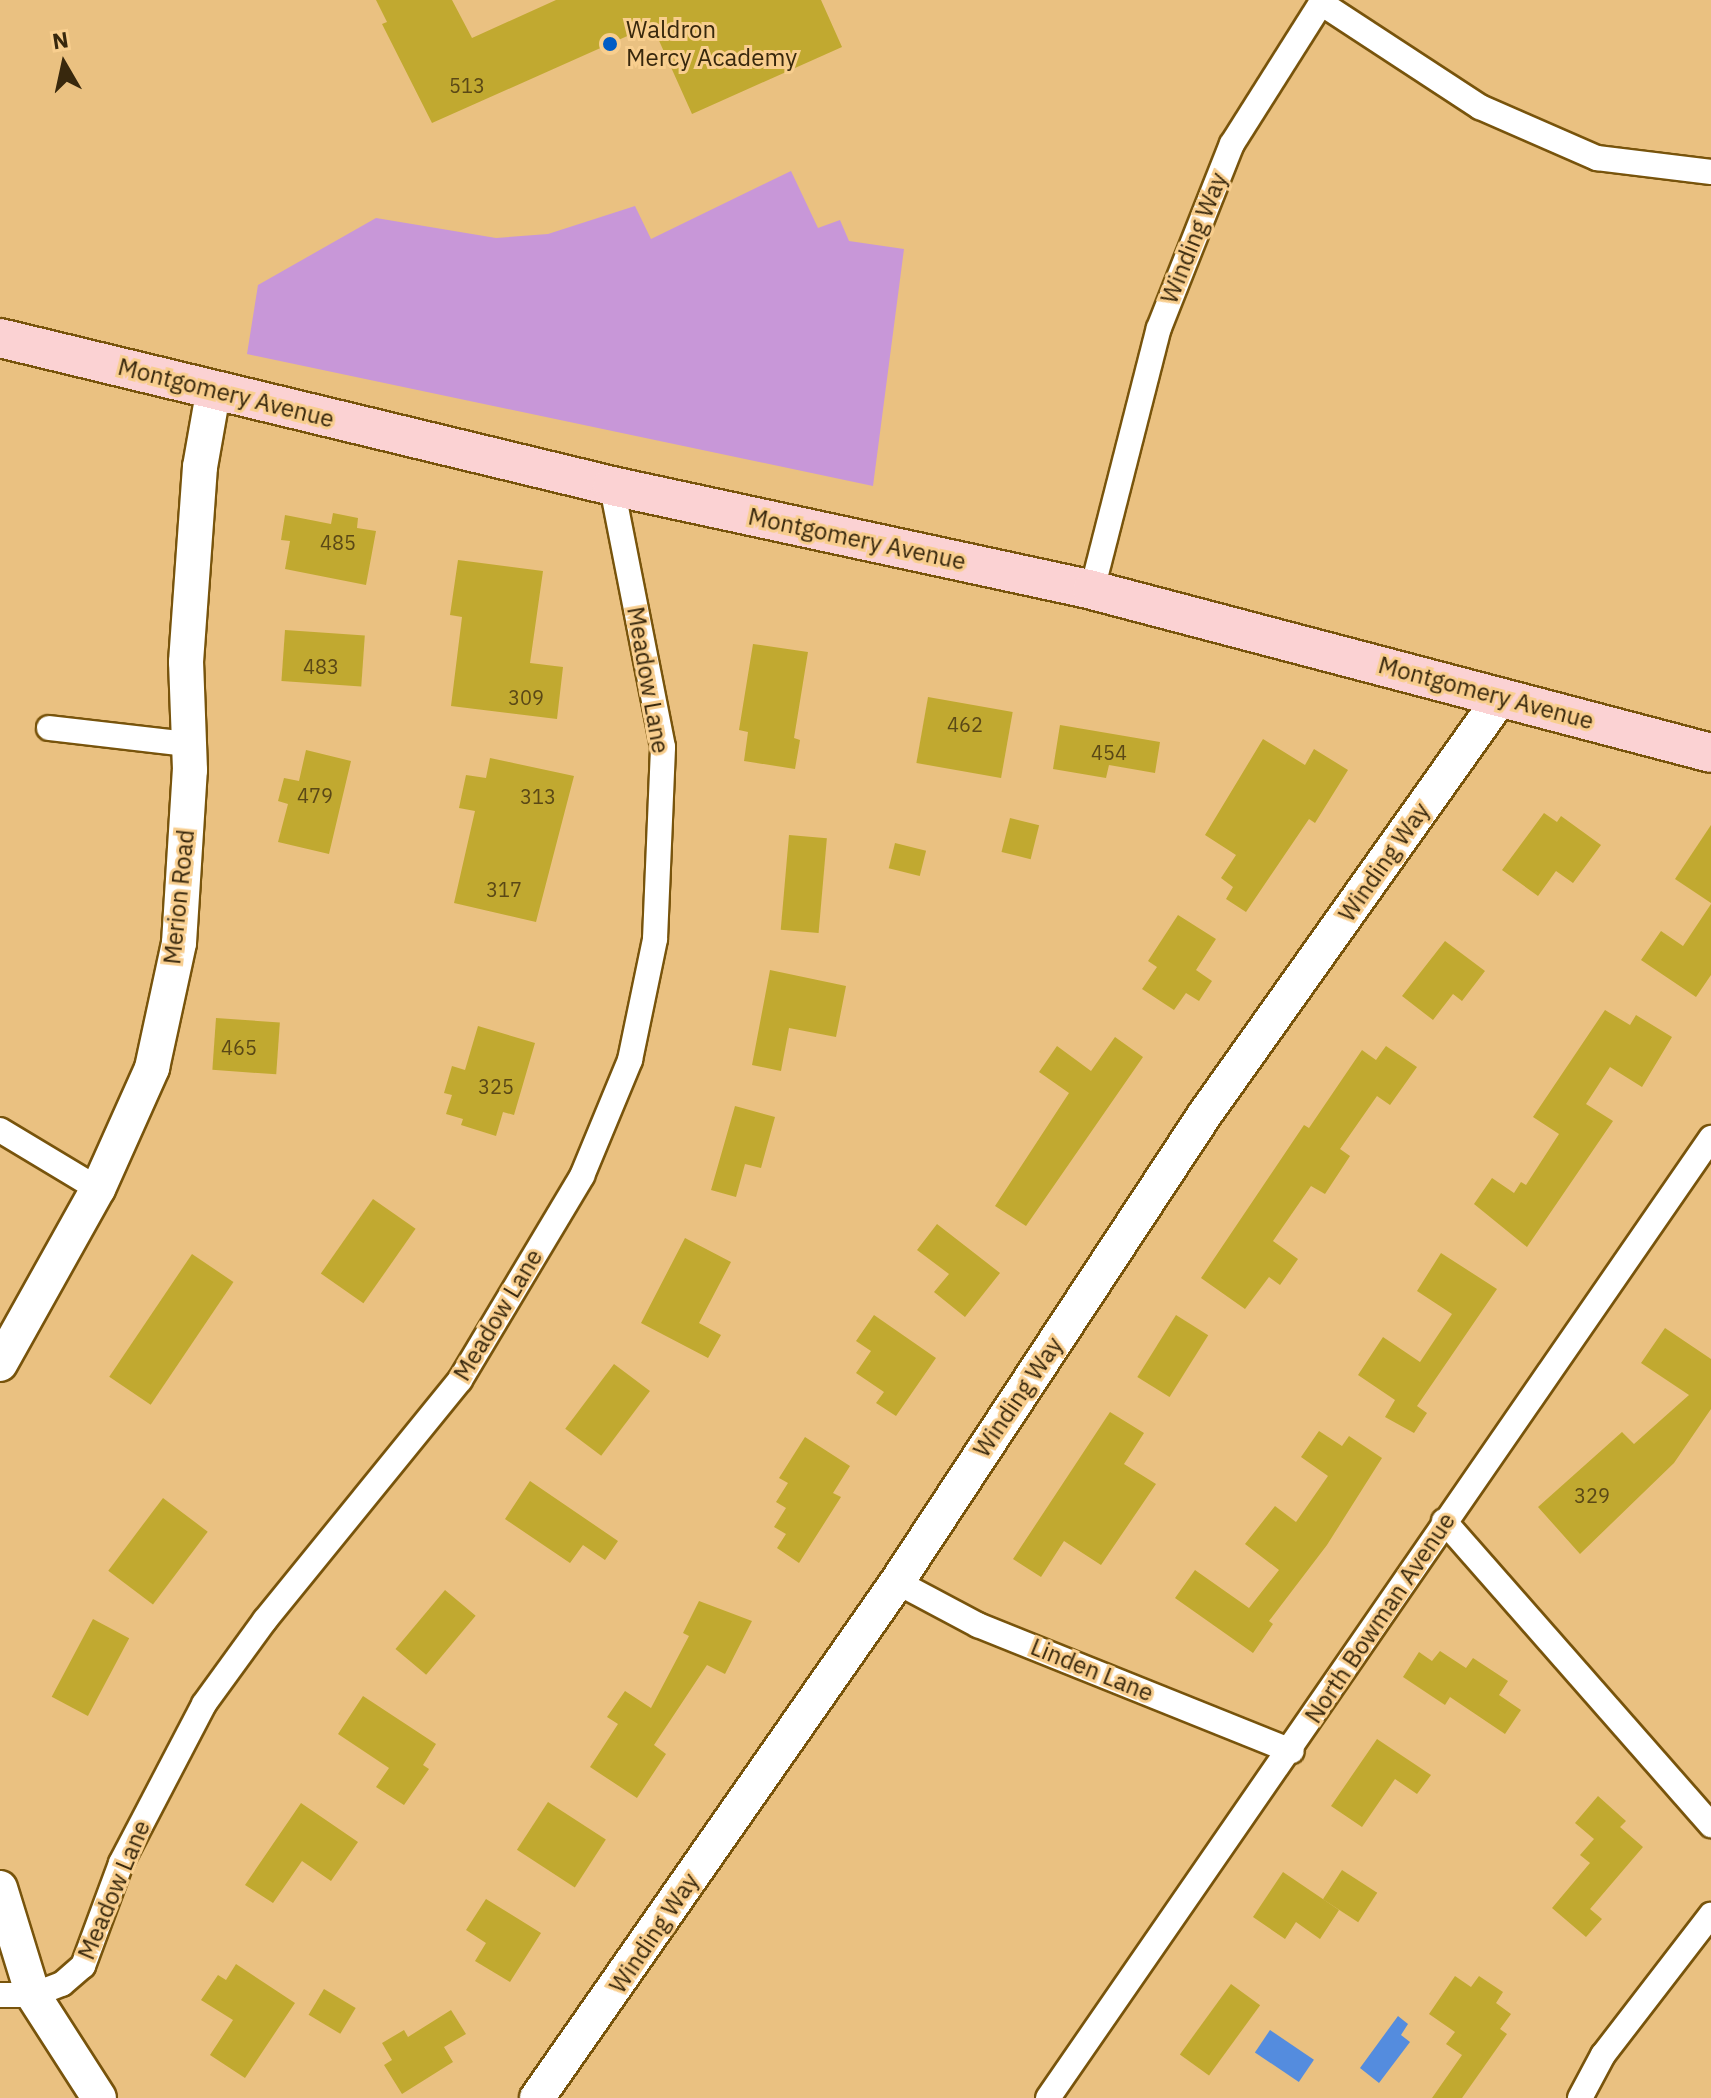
<!DOCTYPE html>
<html>
<head>
<meta charset="utf-8">
<style>
  body { margin:0 }
  #map { position:relative; width:1711px; height:2098px; overflow:hidden; background:#eac181; font-family:"IBM Plex Sans",sans-serif }
  div>[style] { position:absolute }
  [style*='--x'] { left:calc(var(--x)*1px); top:calc(var(--y)*1px); width:calc(var(--w)*1px); rotate:calc(var(--a)*1deg) }
  .green>* { inset:0; background:#c897d8 }
  .water>* { inset:0; background:#548cde; transform-origin:0 0 }
  .building>* { inset:0; background:#c1a930; transform-origin:0 0 }
  .roads { filter:drop-shadow(2px 0 #78540c) drop-shadow(-2px 0 #78540c) drop-shadow(0 2px #78540c) drop-shadow(0 -2px #78540c) }
  .street>* { height:24px; margin:-12px; padding:0 12px; transform-origin:12px; border-radius:12px; background:#fff }
  .secondary>* { height:34px; margin:-17px; padding:0 17px; transform-origin:17px; border-radius:17px; background:#fff }
  .primary>* { height:38px; margin:-19px; padding:0 19px; transform-origin:19px; border-radius:19px; background:#fbd2d3 }
  .dots>* { width:22px; height:22px; translate:-50% -50%; box-sizing:border-box; border:4px solid #f8ce8e; border-radius:50% }
  span { translate:-50% -50%; white-space:nowrap; text-align:center; line-height:1.15; -webkit-text-stroke:6px #f8ce8e; paint-order:stroke }
  .number-label { font-size:20px; color:#5a4816 }
  .number-label span { -webkit-text-stroke-width:0 }
  .poi-label { font-size:24px; color:#38280d }
  .left { translate:0 -50%; text-align:left }
  .street-label { font-size:24px; color:#38280d }
  .north { position:absolute; left:24px; top:24px; width:80px; height:80px; -webkit-text-stroke:6px #f8ce8e; paint-order:stroke; rotate:351deg; font-size:22px; font-weight:700; line-height:32px; text-align:center; color:#38280d }
  .north::after { content:''; display:block; margin:auto; width:28px; height:36px; background:#38280d; clip-path:polygon(50% 0,100% 100%,50% 72%,0 100%) }
</style>
</head>
<body>
<div id="map">
  <div class="green">
    <i style="clip-path:polygon(791px 171px,818px 228px,840px 220px,849px 241px,904px 249px,873px 486px,247px 354px,258px 285px,376px 218px,496px 238px,548px 234px,635px 206px,651px 239px)"></i>
  </div>
  <div class="water">
    <i style="clip-path:polygon(1398px 2016px,1408px 2024px,1401px 2035px,1410px 2042px,1379px 2083px,1360px 2068px)"></i>
    <i style="left:1270px;top:2030px;width:53px;height:27px;rotate:34deg"></i>
  </div>
  <div class="building">
    <i style="clip-path:polygon(376px 0,452px 0,472px 38px,556px 0,821px 0,842px 47px,692px 114px,652px 25px,432px 123px,382px 24px,387px 22px)"></i>
    <i style="clip-path:polygon(333px 513px,358px 518px,357px 528px,376px 531px,366px 585px,285px 569px,290px 541px,281px 540px,285px 515px,331px 524px)"></i>
    <i style="clip-path:polygon(458px 560px,543px 571px,530px 663px,563px 667px,557px 719px,451px 706px,462px 617px,450px 615px)"></i>
    <i style="left:285px;top:630px;width:80px;height:51px;rotate:4deg"></i>
    <i style="clip-path:polygon(753px 644px,808px 652px,794px 738px,800px 740px,795px 769px,744px 761px,748px 732px,739px 730px)"></i>
    <i style="left:928px;top:697px;width:86px;height:67px;rotate:10deg"></i>
    <i style="clip-path:polygon(1060px 725px,1160px 742px,1155px 773px,1109px 765px,1106px 778px,1053px 769px)"></i>
    <i style="clip-path:polygon(1263px 739px,1305px 765px,1314px 749px,1348px 770px,1315px 823px,1309px 819px,1246px 912px,1226px 899px,1233px 887px,1221px 878px,1236px 855px,1205px 835px)"></i>
    <i style="clip-path:polygon(306px 750px,351px 761px,329px 854px,278px 842px,288px 804px,278px 801px,284px 778px,299px 781px)"></i>
    <i style="clip-path:polygon(490px 758px,574px 776px,536px 922px,454px 903px,475px 811px,459px 808px,466px 775px,486px 778px)"></i>
    <i style="clip-path:polygon(1544px 813px,1557px 822px,1561px 816px,1601px 845px,1573px 883px,1556px 871px,1538px 896px,1502px 870px)"></i>
    <i style="left:1010px;top:818px;width:30px;height:35px;rotate:14deg"></i>
    <i style="clip-path:polygon(1711px 825px,1711px 903px,1675px 879px)"></i>
    <i style="left:789px;top:835px;width:38px;height:95px;rotate:5deg"></i>
    <i style="left:895px;top:843px;width:32px;height:26px;rotate:14deg"></i>
    <i style="clip-path:polygon(1711px 904px,1711px 975px,1696px 997px,1641px 960px,1661px 931px,1683px 946px)"></i>
    <i style="clip-path:polygon(1178px 915px,1216px 939px,1196px 970px,1212px 981px,1199px 1001px,1186px 993px,1174px 1010px,1142px 989px,1157px 967px,1148px 961px)"></i>
    <i style="clip-path:polygon(1445px 941px,1485px 971px,1462px 1001px,1453px 994px,1433px 1020px,1402px 996px)"></i>
    <i style="clip-path:polygon(770px 970px,846px 986px,836px 1037px,789px 1028px,781px 1071px,752px 1065px)"></i>
    <i style="clip-path:polygon(1605px 1010px,1630px 1025px,1636px 1015px,1672px 1037px,1642px 1087px,1610px 1067px,1586px 1104px,1613px 1121px,1527px 1247px,1474px 1204px,1492px 1178px,1514px 1193px,1521px 1182px,1526px 1185px,1559px 1134px,1533px 1117px)"></i>
    <i style="left:216px;top:1018px;width:64px;height:52px;rotate:4deg"></i>
    <i style="clip-path:polygon(478px 1026px,535px 1043px,514px 1115px,503px 1112px,496px 1136px,461px 1125px,463px 1119px,446px 1114px,452px 1095px,444px 1093px,452px 1066px,465px 1070px)"></i>
    <i style="clip-path:polygon(1115px 1037px,1143px 1057px,1026px 1226px,995px 1206px,1069px 1093px,1039px 1072px,1057px 1046px,1091px 1071px)"></i>
    <i style="clip-path:polygon(1386px 1046px,1417px 1067px,1390px 1105px,1377px 1096px,1340px 1149px,1350px 1156px,1325px 1194px,1311px 1186px,1273px 1241px,1298px 1259px,1280px 1285px,1269px 1277px,1245px 1309px,1201px 1278px,1304px 1125px,1309px 1128px,1362px 1050px,1376px 1060px)"></i>
    <i style="clip-path:polygon(735px 1106px,775px 1117px,761px 1168px,745px 1164px,736px 1197px,711px 1190px)"></i>
    <i style="left:373px;top:1199px;width:52px;height:91px;rotate:35deg"></i>
    <i style="clip-path:polygon(937px 1224px,1000px 1273px,965px 1317px,934px 1292px,949px 1274px,917px 1250px)"></i>
    <i style="clip-path:polygon(685px 1238px,731px 1262px,699px 1323px,721px 1335px,708px 1358px,641px 1323px)"></i>
    <i style="clip-path:polygon(1441px 1253px,1497px 1289px,1417px 1406px,1427px 1413px,1414px 1433px,1385px 1417px,1395px 1400px,1358px 1375px,1383px 1337px,1420px 1362px,1452px 1314px,1417px 1291px)"></i>
    <i style="left:192px;top:1254px;width:50px;height:148px;rotate:34deg"></i>
    <i style="clip-path:polygon(874px 1315px,936px 1358px,896px 1416px,876px 1403px,884px 1392px,856px 1373px,871px 1351px,856px 1341px)"></i>
    <i style="left:1176px;top:1315px;width:38px;height:73px;rotate:32deg"></i>
    <i style="clip-path:polygon(1665px 1328px,1711px 1359px,1711px 1409px,1674px 1463px,1580px 1554px,1538px 1507px,1622px 1432px,1634px 1444px,1689px 1395px,1641px 1363px)"></i>
    <i style="left:614px;top:1364px;width:45px;height:81px;rotate:37deg"></i>
    <i style="clip-path:polygon(1110px 1412px,1144px 1433px,1124px 1464px,1156px 1484px,1101px 1565px,1064px 1541px,1041px 1577px,1013px 1559px)"></i>
    <i style="clip-path:polygon(1319px 1431px,1342px 1446px,1349px 1436px,1382px 1458px,1327px 1545px,1269px 1621px,1273px 1624px,1253px 1653px,1175px 1598px,1195px 1570px,1249px 1608px,1279px 1570px,1245px 1544px,1275px 1506px,1296px 1522px,1328px 1476px,1301px 1457px)"></i>
    <i style="clip-path:polygon(805px 1437px,850px 1466px,833px 1493px,841px 1497px,799px 1563px,777px 1548px,786px 1534px,774px 1527px,786px 1508px,776px 1502px,788px 1483px,779px 1478px)"></i>
    <i style="clip-path:polygon(530px 1481px,618px 1541px,605px 1560px,583px 1545px,570px 1563px,505px 1519px)"></i>
    <i style="left:163px;top:1498px;width:56px;height:91px;rotate:37deg"></i>
    <i style="left:445px;top:1590px;width:40px;height:77px;rotate:40deg"></i>
    <i style="clip-path:polygon(699px 1601px,752px 1621px,725px 1674px,707px 1665px,654px 1745px,666px 1754px,637px 1798px,590px 1767px,618px 1724px,607px 1717px,625px 1691px,651px 1708px,689px 1636px,683px 1633px)"></i>
    <i style="left:93px;top:1619px;width:41px;height:88px;rotate:28deg"></i>
    <i style="clip-path:polygon(1440px 1651px,1466px 1668px,1473px 1658px,1508px 1681px,1499px 1695px,1521px 1710px,1505px 1734px,1450px 1697px,1445px 1705px,1403px 1677px,1419px 1652px,1432px 1661px)"></i>
    <i style="clip-path:polygon(363px 1696px,436px 1744px,423px 1765px,429px 1769px,404px 1805px,376px 1787px,389px 1768px,338px 1734px)"></i>
    <i style="clip-path:polygon(1377px 1739px,1431px 1775px,1417px 1794px,1395px 1779px,1362px 1827px,1331px 1806px)"></i>
    <i style="clip-path:polygon(1598px 1796px,1626px 1821px,1620px 1827px,1643px 1847px,1590px 1909px,1602px 1919px,1586px 1937px,1552px 1908px,1590px 1863px,1580px 1855px,1594px 1839px,1575px 1823px)"></i>
    <i style="left:548px;top:1802px;width:69px;height:57px;rotate:33deg"></i>
    <i style="clip-path:polygon(301px 1803px,358px 1842px,331px 1881px,302px 1861px,273px 1903px,245px 1885px)"></i>
    <i style="left:1342px;top:1870px;width:42px;height:35px;rotate:33deg"></i>
    <i style="clip-path:polygon(1283px 1872px,1339px 1910px,1320px 1939px,1296px 1922px,1285px 1939px,1253px 1917px)"></i>
    <i style="clip-path:polygon(486px 1899px,541px 1933px,510px 1982px,475px 1961px,486px 1943px,466px 1930px)"></i>
    <i style="clip-path:polygon(236px 1964px,295px 2003px,245px 2078px,210px 2055px,233px 2020px,201px 2000px,218px 1975px,226px 1980px)"></i>
    <i style="clip-path:polygon(1455px 1976px,1471px 1987px,1479px 1976px,1503px 1992px,1496px 2003px,1511px 2014px,1500px 2029px,1507px 2034px,1462px 2098px,1432px 2098px,1462px 2055px,1446px 2044px,1455px 2032px,1429px 2014px)"></i>
    <i style="left:1231px;top:1984px;width:36px;height:87px;rotate:36deg"></i>
    <i style="left:324px;top:1989px;width:37px;height:30px;rotate:31deg"></i>
    <i style="clip-path:polygon(451px 2010px,466px 2034px,444px 2047px,453px 2062px,402px 2094px,384px 2065px,392px 2060px,382px 2043px,404px 2030px,408px 2037px)"></i>
  </div>
  <div class="roads">
    <div class="street">
      <i style="--x:1321;--y:3;--w:190;--a:33.2"></i>
      <i style="--x:1480;--y:107;--w:128;--a:23.6"></i>
      <i style="--x:1597;--y:158;--w:115;--a:7"></i>
      <i style="--x:1092;--y:590;--w:270;--a:-75.7"></i>
      <i style="--x:1159;--y:328;--w:198;--a:-68.4"></i>
      <i style="--x:1232;--y:144;--w:170;--a:-57.7"></i>
      <i style="--x:49;--y:728;--w:140;--a:6.6"></i>
      <i style="--x:0;--y:1130;--w:114;--a:31"></i>
      <i style="--x:1444;--y:1521;--w:405;--a:48.7"></i>
      <i style="--x:897;--y:1582;--w:92;--a:28"></i>
      <i style="--x:978;--y:1625;--w:338;--a:21.9"></i>
      <i style="--x:0;--y:1995;--w:33;--a:0"></i>
      <i style="--x:33;--y:1995;--w:31;--a:-21"></i>
      <i style="--x:62;--y:1984;--w:28;--a:-41"></i>
      <i style="--x:83;--y:1966;--w:110;--a:-69.7"></i>
      <i style="--x:121;--y:1863;--w:179;--a:-62.4"></i>
      <i style="--x:204;--y:1704;--w:104;--a:-54"></i>
      <i style="--x:265;--y:1620;--w:309;--a:-50.9"></i>
      <i style="--x:460;--y:1380;--w:238;--a:-59.1"></i>
      <i style="--x:582;--y:1176;--w:126;--a:-67.5"></i>
      <i style="--x:630;--y:1060;--w:124;--a:-78.3"></i>
      <i style="--x:655;--y:939;--w:192;--a:-87.6"></i>
      <i style="--x:663;--y:747;--w:266;--a:-101.1"></i>
      <i style="--x:1048;--y:2098;--w:1167;--a:-55.37"></i>
      <i style="--x:1580;--y:2098;--w:49;--a:-61.9"></i>
      <i style="--x:1603;--y:2055;--w:177;--a:-52.4"></i>
    </div>
    <div class="secondary">
      <i style="--x:0;--y:1364;--w:201;--a:-60.8"></i>
      <i style="--x:98;--y:1189;--w:133;--a:-65.9"></i>
      <i style="--x:152;--y:1068;--w:128;--a:-77.8"></i>
      <i style="--x:179;--y:943;--w:173;--a:-86.4"></i>
      <i style="--x:190;--y:770;--w:108;--a:-92.1"></i>
      <i style="--x:186;--y:662;--w:196;--a:-85.9"></i>
      <i style="--x:200;--y:467;--w:75;--a:-80"></i>
      <i style="--x:0;--y:1888;--w:112;--a:72.9"></i>
      <i style="--x:33;--y:1995;--w:122;--a:57.3"></i>
      <i style="--x:537;--y:2098;--w:629;--a:-55.1"></i>
      <i style="--x:897;--y:1582;--w:560;--a:-56.65"></i>
      <i style="--x:1205;--y:1114;--w:511;--a:-54.63"></i>
    </div>
    <div class="primary">
      <i style="--x:0;--y:338;--w:630;--a:13.59"></i>
      <i style="--x:612;--y:486;--w:491;--a:12.2"></i>
      <i style="--x:1092;--y:590;--w:640;--a:14.75"></i>
    </div>
  </div>
  <div class="dots">
    <i style="left:610px;top:44px;background:#015cc5"></i>
  </div>
  <div class="number-label">
    <span style="left:467px;top:85px">513</span>
    <span style="left:338px;top:542px">485</span>
    <span style="left:321px;top:666px">483</span>
    <span style="left:526px;top:697px">309</span>
    <span style="left:965px;top:724px">462</span>
    <span style="left:1109px;top:752px">454</span>
    <span style="left:315px;top:795px">479</span>
    <span style="left:538px;top:796px">313</span>
    <span style="left:504px;top:889px">317</span>
    <span style="left:239px;top:1047px">465</span>
    <span style="left:496px;top:1086px">325</span>
    <span style="left:1592px;top:1495px">329</span>
  </div>
  <div class="poi-label">
    <span class="left" style="left:626px;top:44px">Waldron<br>Mercy Academy</span>
  </div>
  <div class="street-label">
    <span style="left:1194px;top:238px;rotate:-68deg">Winding Way</span>
    <span style="left:226px;top:393px;rotate:14deg">Montgomery Avenue</span>
    <span style="left:857px;top:539px;rotate:12deg">Montgomery Avenue</span>
    <span style="left:648px;top:680px;rotate:80deg">Meadow Lane</span>
    <span style="left:1486px;top:693px;rotate:15deg">Montgomery Avenue</span>
    <span style="left:1384px;top:862px;rotate:-55deg">Winding Way</span>
    <span style="left:179px;top:897px;rotate:-84deg">Merion Road</span>
    <span style="left:498px;top:1315px;rotate:-59deg">Meadow Lane</span>
    <span style="left:1018px;top:1397px;rotate:-56deg">Winding Way</span>
    <span style="left:1380px;top:1618px;rotate:-56deg">North Bowman Avenue</span>
    <span style="left:1092px;top:1670px;rotate:22deg">Linden Lane</span>
    <span style="left:114px;top:1890px;rotate:-67deg">Meadow Lane</span>
    <span style="left:654px;top:1933px;rotate:-56deg">Winding Way</span>
  </div>
  <div class="north">N</div>
</div>
</body>
</html>
